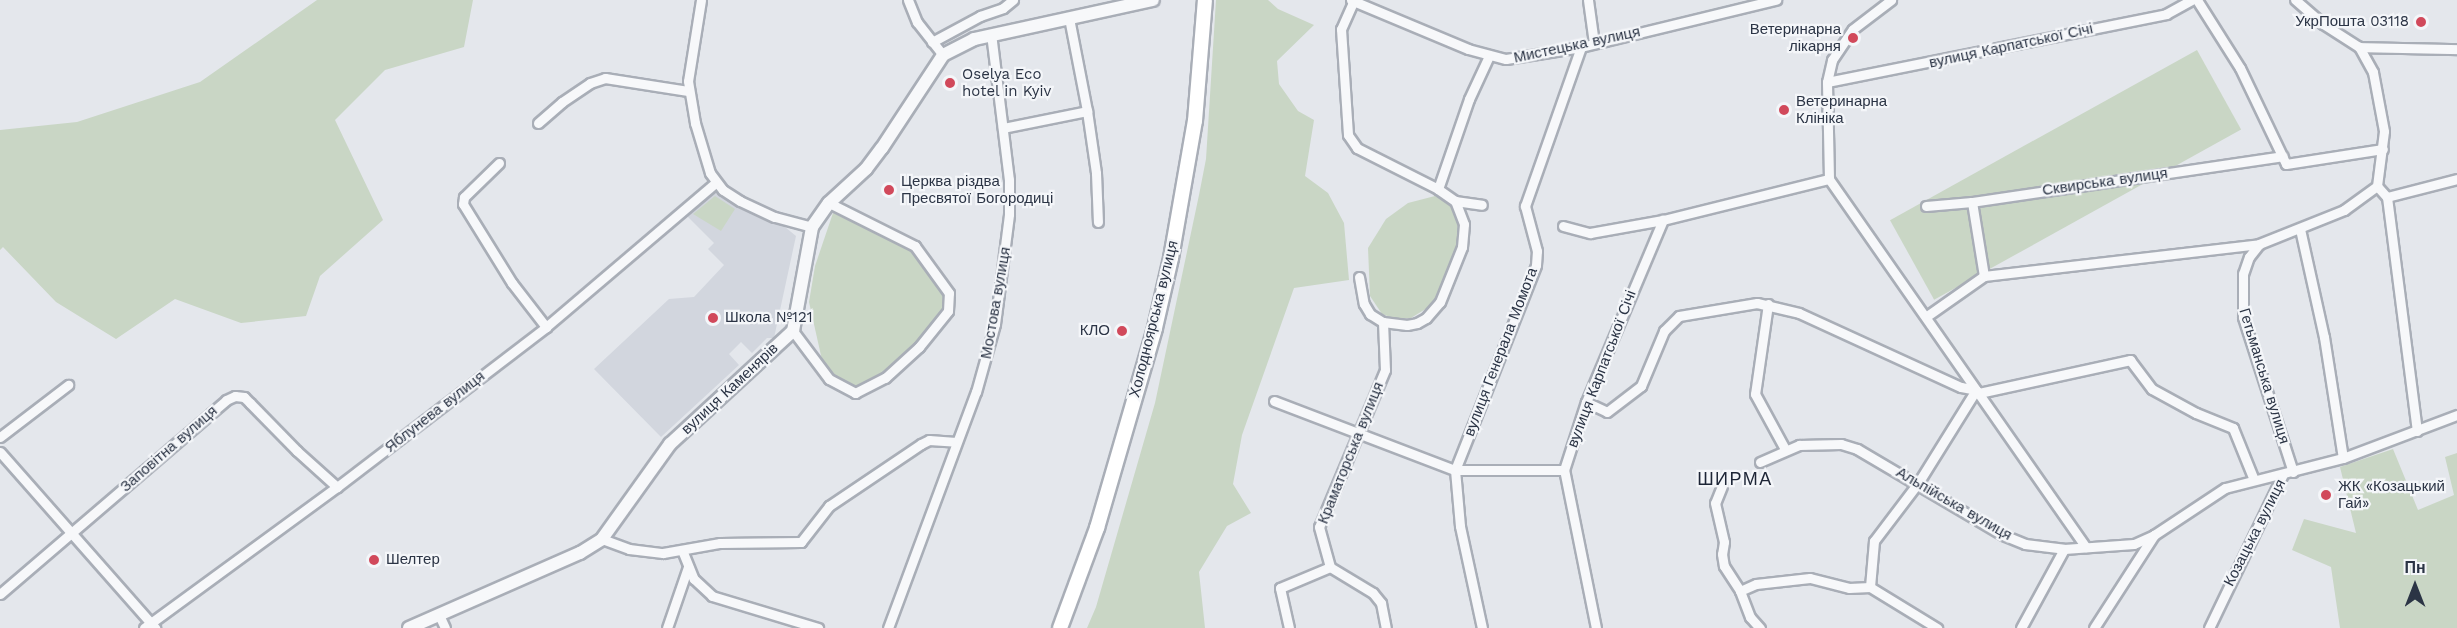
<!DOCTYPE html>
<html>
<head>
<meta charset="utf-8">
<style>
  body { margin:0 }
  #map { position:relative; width:2457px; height:628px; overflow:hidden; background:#e4e7ec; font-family:"Work Sans",sans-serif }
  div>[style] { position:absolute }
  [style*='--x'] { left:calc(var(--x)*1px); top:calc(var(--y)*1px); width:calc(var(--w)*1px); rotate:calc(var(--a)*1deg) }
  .built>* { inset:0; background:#d2d6de }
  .green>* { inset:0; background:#c9d6c5; transform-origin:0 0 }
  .roads { filter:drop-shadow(2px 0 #a9aeb7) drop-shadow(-2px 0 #a9aeb7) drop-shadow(0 2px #a9aeb7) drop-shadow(0 -2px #a9aeb7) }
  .minor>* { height:9px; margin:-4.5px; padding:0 4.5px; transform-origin:4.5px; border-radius:4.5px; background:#f7f8fa }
  .tertiary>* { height:12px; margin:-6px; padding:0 6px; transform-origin:6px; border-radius:6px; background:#f7f8fa }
  .secondary>* { height:14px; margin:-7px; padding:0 7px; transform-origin:7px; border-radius:7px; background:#fff }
  .dots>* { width:16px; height:16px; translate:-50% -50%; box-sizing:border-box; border:3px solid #f4f6f9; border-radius:50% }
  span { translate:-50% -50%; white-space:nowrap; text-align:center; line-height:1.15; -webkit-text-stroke:4.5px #f4f6f9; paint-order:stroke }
  .poi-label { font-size:15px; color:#2b3445 }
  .right { translate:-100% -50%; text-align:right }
  .left { translate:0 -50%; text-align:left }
  .street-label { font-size:15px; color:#2b3445 }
  .quarter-label { font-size:18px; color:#1d2536; letter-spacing:1.5px }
  .north { position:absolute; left:2385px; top:556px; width:60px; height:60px; -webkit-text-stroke:4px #f4f6f9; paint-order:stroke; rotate:0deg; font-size:16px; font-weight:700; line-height:24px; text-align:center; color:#2b3445 }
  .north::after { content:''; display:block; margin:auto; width:21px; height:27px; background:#2b3445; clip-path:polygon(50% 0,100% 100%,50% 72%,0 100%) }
</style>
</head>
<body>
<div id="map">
  <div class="built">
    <i style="clip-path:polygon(712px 191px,785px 227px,796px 236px,774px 338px,767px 338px,752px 353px,741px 342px,729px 354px,739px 365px,661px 437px,594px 369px,669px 299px,694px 297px,724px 265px,708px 249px,714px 243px,685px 214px)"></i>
  </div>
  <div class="green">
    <i style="clip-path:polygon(317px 0,473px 0,464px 47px,385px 70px,335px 120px,383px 220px,320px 276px,306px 316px,241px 323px,175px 299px,116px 339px,56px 302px,3px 247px,0 250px,0 130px,77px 122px,200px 82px)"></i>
    <i style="clip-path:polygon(1216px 0,1268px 0,1278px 9px,1314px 25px,1277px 61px,1279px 84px,1298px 111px,1314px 120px,1305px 176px,1328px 193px,1344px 223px,1349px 280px,1294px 288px,1242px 435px,1233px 484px,1251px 513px,1227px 526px,1199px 572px,1205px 628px,1087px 628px,1096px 607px,1155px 403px,1199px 195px,1206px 159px)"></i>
    <i style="left:2197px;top:50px;width:91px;height:351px;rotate:61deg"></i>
    <i style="clip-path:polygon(715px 196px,735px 209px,721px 231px,693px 214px)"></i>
    <i style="clip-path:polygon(1435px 196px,1449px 200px,1458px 220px,1459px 237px,1456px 251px,1439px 294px,1432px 305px,1411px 318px,1396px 319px,1382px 314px,1370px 296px,1368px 248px,1386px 219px,1408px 203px)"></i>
    <i style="clip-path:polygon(833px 213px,913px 250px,946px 294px,947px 308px,918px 344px,883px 376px,855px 391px,831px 377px,822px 360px,809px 302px,815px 266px)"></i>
    <i style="clip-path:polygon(2393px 449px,2418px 510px,2454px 495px,2445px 457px,2457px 453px,2457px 628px,2340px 628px,2331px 567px,2292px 550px,2304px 519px,2356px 533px,2340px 467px)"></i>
  </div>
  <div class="roads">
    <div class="minor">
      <i style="--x:701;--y:0;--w:82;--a:99.1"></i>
      <i style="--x:688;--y:81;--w:43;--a:80.5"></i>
      <i style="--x:695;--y:123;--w:52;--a:73.3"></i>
      <i style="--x:710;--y:173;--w:21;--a:53"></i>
      <i style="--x:723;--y:190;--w:20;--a:33"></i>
      <i style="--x:740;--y:201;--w:38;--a:25"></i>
      <i style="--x:775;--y:217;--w:38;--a:15"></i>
      <i style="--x:908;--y:0;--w:24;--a:68"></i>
      <i style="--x:917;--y:22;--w:42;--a:51.8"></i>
      <i style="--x:1351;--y:0;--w:127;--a:22.7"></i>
      <i style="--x:1468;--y:49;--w:39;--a:15"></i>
      <i style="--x:1506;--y:59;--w:76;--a:-9.1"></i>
      <i style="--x:1581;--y:47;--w:201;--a:-13.6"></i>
      <i style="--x:1354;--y:0;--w:32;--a:114"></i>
      <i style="--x:1341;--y:29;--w:106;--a:86.2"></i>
      <i style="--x:1348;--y:135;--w:16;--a:55"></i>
      <i style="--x:1357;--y:148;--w:91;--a:26.8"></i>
      <i style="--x:1588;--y:0;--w:43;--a:82.1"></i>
      <i style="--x:2197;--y:0;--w:80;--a:57.7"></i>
      <i style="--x:2240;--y:68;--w:106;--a:64.4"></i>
      <i style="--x:2286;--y:164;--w:98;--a:-8.8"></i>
      <i style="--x:1069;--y:18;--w:95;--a:79"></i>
      <i style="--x:1087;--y:111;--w:63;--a:81.7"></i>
      <i style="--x:1096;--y:173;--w:49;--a:87.7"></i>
      <i style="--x:932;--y:42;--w:55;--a:-28.4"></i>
      <i style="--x:980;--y:16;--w:24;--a:-19"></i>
      <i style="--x:1003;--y:8;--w:13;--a:-39"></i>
      <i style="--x:2359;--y:47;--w:98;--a:1.2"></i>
      <i style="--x:1827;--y:82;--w:346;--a:-11.3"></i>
      <i style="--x:2166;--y:14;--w:29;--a:-29"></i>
      <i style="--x:538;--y:123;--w:32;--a:-41"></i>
      <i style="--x:562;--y:102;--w:34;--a:-34"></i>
      <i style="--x:590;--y:83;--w:16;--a:-18"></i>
      <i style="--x:605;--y:78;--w:84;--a:8.9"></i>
      <i style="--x:1003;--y:128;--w:86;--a:-11.4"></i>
      <i style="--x:499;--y:163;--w:49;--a:135.8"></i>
      <i style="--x:464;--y:197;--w:7;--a:98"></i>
      <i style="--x:463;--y:204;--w:93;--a:58.2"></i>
      <i style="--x:512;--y:283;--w:56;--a:52.3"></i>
      <i style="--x:1829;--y:179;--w:449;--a:55.1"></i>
      <i style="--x:1829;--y:179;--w:97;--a:-91.2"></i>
      <i style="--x:1827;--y:82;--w:23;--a:-77"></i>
      <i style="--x:1832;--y:60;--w:37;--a:-56"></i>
      <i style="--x:1853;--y:29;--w:48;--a:-37.3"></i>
      <i style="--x:2377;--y:186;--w:15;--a:48"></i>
      <i style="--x:2387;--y:197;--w:236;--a:82.7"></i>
      <i style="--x:2387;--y:197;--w:72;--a:-14.4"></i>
      <i style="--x:1455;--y:201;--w:27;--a:8"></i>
      <i style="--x:1972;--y:202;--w:75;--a:80.8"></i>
      <i style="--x:1926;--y:206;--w:46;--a:-5"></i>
      <i style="--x:1972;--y:202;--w:314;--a:-8.4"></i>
      <i style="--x:1563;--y:226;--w:28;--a:15"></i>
      <i style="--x:1590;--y:233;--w:74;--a:-10.1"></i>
      <i style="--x:1663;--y:220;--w:171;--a:-13.9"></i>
      <i style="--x:2300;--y:229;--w:111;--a:77.5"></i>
      <i style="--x:2324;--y:337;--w:122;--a:81.1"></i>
      <i style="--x:1359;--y:277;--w:27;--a:80"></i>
      <i style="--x:1364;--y:304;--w:12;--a:59"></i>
      <i style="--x:1370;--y:314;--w:15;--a:32"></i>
      <i style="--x:1383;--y:322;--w:24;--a:7"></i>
      <i style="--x:1407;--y:325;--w:10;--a:-11"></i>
      <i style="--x:1417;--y:323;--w:10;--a:-29"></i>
      <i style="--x:1426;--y:318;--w:21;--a:-49"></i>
      <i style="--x:1440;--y:302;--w:59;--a:-68.2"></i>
      <i style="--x:1462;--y:247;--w:23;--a:-85"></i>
      <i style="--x:1464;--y:224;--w:25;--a:-111"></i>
      <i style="--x:1455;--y:201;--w:21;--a:-145"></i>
      <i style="--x:1438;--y:189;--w:95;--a:-71"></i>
      <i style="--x:1469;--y:99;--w:47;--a:-65.1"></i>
      <i style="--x:1768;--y:304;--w:91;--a:98.2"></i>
      <i style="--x:1755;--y:394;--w:63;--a:61.4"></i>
      <i style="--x:1927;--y:316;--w:70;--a:-35.1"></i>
      <i style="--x:1984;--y:276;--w:277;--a:-6.6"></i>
      <i style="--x:1383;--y:322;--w:48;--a:87.6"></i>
      <i style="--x:1385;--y:370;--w:170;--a:112.8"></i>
      <i style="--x:1319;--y:527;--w:41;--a:74.6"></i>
      <i style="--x:1330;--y:567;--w:50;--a:31.2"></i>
      <i style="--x:1373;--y:593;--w:13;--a:51"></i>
      <i style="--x:1381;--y:603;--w:25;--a:79"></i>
      <i style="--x:793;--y:331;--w:60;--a:53.1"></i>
      <i style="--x:829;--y:379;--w:30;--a:28"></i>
      <i style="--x:855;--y:393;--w:34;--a:-27"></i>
      <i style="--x:885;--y:378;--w:46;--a:-42.4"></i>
      <i style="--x:919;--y:347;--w:46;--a:-51.1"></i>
      <i style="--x:948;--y:311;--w:18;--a:-87"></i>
      <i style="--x:949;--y:293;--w:58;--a:-125.9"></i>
      <i style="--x:915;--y:246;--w:96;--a:-153.4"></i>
      <i style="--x:1979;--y:393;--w:155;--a:-12.3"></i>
      <i style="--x:2130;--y:360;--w:36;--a:53"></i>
      <i style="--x:2152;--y:389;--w:50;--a:28.6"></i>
      <i style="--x:2196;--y:413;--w:40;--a:22"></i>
      <i style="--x:2233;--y:428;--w:56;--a:68"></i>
      <i style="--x:1274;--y:401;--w:194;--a:20.9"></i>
      <i style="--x:1455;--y:470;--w:109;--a:0"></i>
      <i style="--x:1586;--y:402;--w:23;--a:25"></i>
      <i style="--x:1607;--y:412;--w:43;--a:-37.4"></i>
      <i style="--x:1641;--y:386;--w:60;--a:-67.3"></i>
      <i style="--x:1664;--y:331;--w:21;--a:-45"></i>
      <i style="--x:1679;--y:316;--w:79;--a:-9.5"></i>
      <i style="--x:1757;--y:303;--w:43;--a:13.4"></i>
      <i style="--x:1799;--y:313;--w:178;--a:24.6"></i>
      <i style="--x:1961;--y:387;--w:15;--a:11"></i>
      <i style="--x:1976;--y:390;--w:110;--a:121.9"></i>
      <i style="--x:1918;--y:483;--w:73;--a:127.2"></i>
      <i style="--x:1874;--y:541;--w:46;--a:95"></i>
      <i style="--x:0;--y:437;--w:86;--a:-37.4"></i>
      <i style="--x:0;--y:452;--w:235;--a:48.6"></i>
      <i style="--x:1760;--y:462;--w:43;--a:-23.6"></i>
      <i style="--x:1799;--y:445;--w:42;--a:-1.4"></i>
      <i style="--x:1841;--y:444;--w:17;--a:17"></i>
      <i style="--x:1857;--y:449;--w:169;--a:30.5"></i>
      <i style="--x:2003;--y:535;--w:24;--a:22"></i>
      <i style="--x:2025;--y:544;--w:39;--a:7"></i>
      <i style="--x:2064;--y:549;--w:70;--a:-4.1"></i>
      <i style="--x:2134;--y:544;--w:22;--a:-24"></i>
      <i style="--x:2154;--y:535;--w:85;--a:-33.5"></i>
      <i style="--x:2225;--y:488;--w:122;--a:-14.3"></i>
      <i style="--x:2343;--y:458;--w:122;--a:-20.7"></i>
      <i style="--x:2293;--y:472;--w:163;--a:-107.9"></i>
      <i style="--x:2243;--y:317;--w:43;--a:-90"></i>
      <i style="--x:2243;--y:274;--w:18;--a:-71"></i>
      <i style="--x:2249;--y:257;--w:16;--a:-52"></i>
      <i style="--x:2259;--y:244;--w:92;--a:-21.8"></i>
      <i style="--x:2344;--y:210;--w:41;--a:-36"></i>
      <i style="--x:2377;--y:186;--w:55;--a:-82.7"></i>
      <i style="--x:2384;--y:131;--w:60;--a:-100.6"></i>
      <i style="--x:2373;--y:72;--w:29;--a:-119"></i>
      <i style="--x:2359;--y:47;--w:43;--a:-147.4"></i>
      <i style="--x:2323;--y:24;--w:37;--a:-139"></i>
      <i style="--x:1722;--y:486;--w:18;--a:112"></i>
      <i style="--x:1715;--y:503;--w:40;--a:77"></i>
      <i style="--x:1724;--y:542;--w:12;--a:99"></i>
      <i style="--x:1722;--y:554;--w:12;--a:81"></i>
      <i style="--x:1724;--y:566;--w:30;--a:57"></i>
      <i style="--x:1740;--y:591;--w:28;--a:69"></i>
      <i style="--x:1750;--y:617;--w:15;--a:48"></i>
      <i style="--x:602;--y:539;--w:29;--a:20"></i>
      <i style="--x:629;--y:549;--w:34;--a:7"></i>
      <i style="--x:663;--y:553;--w:58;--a:-10"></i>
      <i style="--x:720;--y:543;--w:81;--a:-0.7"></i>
      <i style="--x:801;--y:542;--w:46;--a:-52.1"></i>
      <i style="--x:829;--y:506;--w:111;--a:-34"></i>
      <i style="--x:921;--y:444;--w:9;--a:-27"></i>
      <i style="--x:929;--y:440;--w:27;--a:4"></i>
      <i style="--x:682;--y:550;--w:31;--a:68"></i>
      <i style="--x:694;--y:579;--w:25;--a:43"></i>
      <i style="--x:712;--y:596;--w:111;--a:16.8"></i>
      <i style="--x:1740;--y:591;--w:17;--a:-24"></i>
      <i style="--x:1756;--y:584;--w:54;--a:-6.3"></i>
      <i style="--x:1810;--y:578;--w:40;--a:14.4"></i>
      <i style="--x:1849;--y:588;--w:21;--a:-3"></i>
      <i style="--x:1870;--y:587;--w:79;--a:31.5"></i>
      <i style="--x:0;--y:594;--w:298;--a:-40.6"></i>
      <i style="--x:226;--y:400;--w:10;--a:-24"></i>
      <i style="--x:235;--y:396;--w:9;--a:6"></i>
      <i style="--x:244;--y:397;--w:8;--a:45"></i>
      <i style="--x:250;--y:403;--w:67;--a:45.6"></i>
      <i style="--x:297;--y:451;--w:54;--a:42"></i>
      <i style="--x:439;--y:615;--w:14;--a:65"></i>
      <i style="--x:144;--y:628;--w:239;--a:-36.2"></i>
      <i style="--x:337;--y:487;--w:263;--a:-37.4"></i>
      <i style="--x:546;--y:327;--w:222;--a:-40.4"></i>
      <i style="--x:667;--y:628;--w:65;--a:-71"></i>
      <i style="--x:888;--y:628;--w:252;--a:-69.6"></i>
      <i style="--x:976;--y:392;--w:71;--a:-74.4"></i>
      <i style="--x:995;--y:324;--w:111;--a:-82.7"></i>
      <i style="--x:1009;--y:214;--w:34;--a:-90"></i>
      <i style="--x:1009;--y:180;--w:147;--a:-97"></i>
      <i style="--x:1289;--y:628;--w:41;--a:-102.7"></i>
      <i style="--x:1280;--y:588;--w:54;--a:-22.8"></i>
      <i style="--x:1482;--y:628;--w:104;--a:-102.2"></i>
      <i style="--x:1460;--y:526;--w:56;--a:-95.1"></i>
      <i style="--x:1455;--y:470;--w:220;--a:-68.4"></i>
      <i style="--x:1536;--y:265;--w:14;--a:-86"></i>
      <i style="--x:1537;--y:251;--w:47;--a:-104.9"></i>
      <i style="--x:1525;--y:206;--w:169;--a:-70.6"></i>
      <i style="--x:1596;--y:628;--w:161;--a:-101.4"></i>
      <i style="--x:1564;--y:470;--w:71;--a:-72.1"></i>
      <i style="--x:1586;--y:402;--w:198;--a:-67.1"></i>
      <i style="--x:2021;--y:628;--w:90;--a:-61.4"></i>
      <i style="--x:2094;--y:628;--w:111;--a:-57.2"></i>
      <i style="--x:2209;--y:628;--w:171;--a:-64.3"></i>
    </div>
    <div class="tertiary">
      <i style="--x:409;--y:628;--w:187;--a:-23.7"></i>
      <i style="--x:580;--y:553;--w:26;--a:-32"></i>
      <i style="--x:602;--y:539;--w:117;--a:-54.4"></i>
      <i style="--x:670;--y:444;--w:167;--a:-42.6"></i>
      <i style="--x:793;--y:331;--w:106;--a:-79.6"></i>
      <i style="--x:812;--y:227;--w:29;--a:-55"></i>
      <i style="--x:829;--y:203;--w:50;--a:-42.6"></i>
      <i style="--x:866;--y:169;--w:26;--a:-53"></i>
      <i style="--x:882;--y:148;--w:111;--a:-56.7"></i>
      <i style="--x:943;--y:55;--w:35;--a:-27"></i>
      <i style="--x:974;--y:39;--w:183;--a:-12.3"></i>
    </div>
    <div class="secondary">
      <i style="--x:1060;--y:628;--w:107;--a:-69.7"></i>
      <i style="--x:1097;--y:528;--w:208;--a:-73.8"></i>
      <i style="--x:1155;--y:328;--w:72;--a:-77.1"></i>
      <i style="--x:1171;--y:258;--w:139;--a:-80.1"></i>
      <i style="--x:1195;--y:121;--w:121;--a:-85.3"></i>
    </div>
  </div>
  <div class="dots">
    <i style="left:2421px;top:22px;background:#d1495b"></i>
    <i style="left:1853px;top:38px;background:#d1495b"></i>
    <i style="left:950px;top:83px;background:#d1495b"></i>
    <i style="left:1784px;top:110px;background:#d1495b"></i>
    <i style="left:889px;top:190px;background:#d1495b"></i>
    <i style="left:713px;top:318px;background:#d1495b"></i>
    <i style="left:1122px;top:331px;background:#d1495b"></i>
    <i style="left:2326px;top:495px;background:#d1495b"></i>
    <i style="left:374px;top:560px;background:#d1495b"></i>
  </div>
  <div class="poi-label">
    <span class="right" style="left:2409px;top:22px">УкрПошта 03118</span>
    <span class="right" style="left:1841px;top:38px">Ветеринарна<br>лікарня</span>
    <span class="left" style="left:962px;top:83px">Oselya Eco<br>hotel in Kyiv</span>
    <span class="left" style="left:1796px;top:110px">Ветеринарна<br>Клініка</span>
    <span class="left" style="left:901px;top:190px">Церква різдва<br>Пресвятої Богородиці</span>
    <span class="left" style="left:725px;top:318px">Школа №121</span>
    <span class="right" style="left:1110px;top:331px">КЛО</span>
    <span class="left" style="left:2338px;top:495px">ЖК «Козацький<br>Гай»</span>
    <span class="left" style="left:386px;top:560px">Шелтер</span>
  </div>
  <div class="street-label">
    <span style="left:1577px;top:45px;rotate:-12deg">Мистецька вулиця</span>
    <span style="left:2011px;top:46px;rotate:-12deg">вулиця Карпатської Січі</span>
    <span style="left:2105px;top:182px;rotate:-8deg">Сквирська вулиця</span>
    <span style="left:996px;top:303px;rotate:-80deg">Мостова вулиця</span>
    <span style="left:1154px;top:319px;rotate:-76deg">Холодноярська вулиця</span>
    <span style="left:1501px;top:352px;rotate:-69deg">вулиця Генерала Момота</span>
    <span style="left:1602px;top:369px;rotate:-69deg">вулиця Карпатської Січі</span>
    <span style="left:2264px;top:376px;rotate:73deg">Гетьманська вулиця</span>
    <span style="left:730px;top:389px;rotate:-43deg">вулиця Каменярів</span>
    <span style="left:435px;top:412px;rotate:-38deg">Яблунева вулиця</span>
    <span style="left:169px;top:449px;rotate:-41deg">Заповітна вулиця</span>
    <span style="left:1351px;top:453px;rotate:-68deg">Краматорська вулиця</span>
    <span style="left:1954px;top:504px;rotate:30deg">Альпійська вулиця</span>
    <span style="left:2255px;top:533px;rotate:-63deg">Козацька вулиця</span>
  </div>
  <div class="quarter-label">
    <span style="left:1735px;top:479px">ШИРМА</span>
  </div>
  <div class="north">Пн</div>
</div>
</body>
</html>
